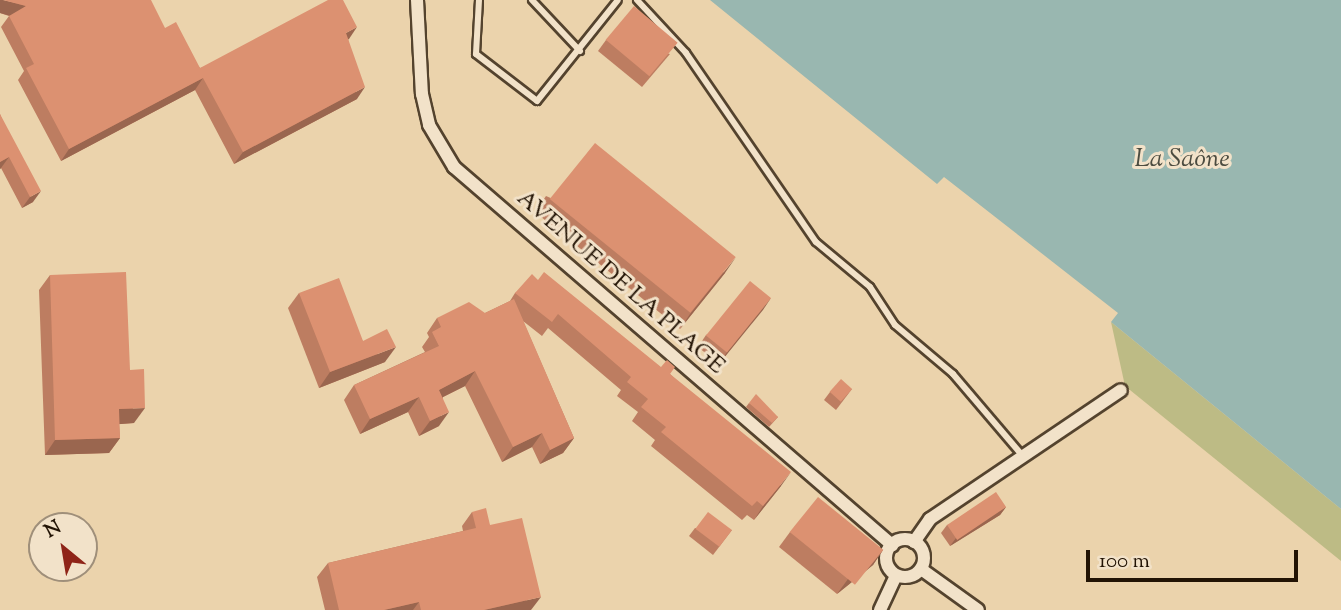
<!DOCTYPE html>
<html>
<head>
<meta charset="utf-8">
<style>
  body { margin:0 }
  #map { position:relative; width:1341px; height:610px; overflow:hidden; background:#ebd3ac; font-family:"Sorts Mill Goudy",serif }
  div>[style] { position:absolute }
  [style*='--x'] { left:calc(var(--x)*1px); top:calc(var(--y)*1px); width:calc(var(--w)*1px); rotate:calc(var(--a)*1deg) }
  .green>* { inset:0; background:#bdbb85 }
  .water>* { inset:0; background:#99b7b0 }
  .roads { filter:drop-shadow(2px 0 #54432e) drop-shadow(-2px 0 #54432e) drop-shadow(0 2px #54432e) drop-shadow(0 -2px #54432e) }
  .service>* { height:6px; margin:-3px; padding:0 3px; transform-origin:3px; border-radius:3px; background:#f2e2c9 }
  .minor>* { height:12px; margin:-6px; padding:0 6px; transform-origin:6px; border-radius:6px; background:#f2e2c9 }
  .minor>.ring { margin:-6px; padding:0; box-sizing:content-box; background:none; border:12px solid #f2e2c9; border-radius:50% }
  .wall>* { inset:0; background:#bd7d61 }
  .shaded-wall>* { inset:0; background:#9a664f }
  .building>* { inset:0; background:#dc9171; transform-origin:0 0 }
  span { translate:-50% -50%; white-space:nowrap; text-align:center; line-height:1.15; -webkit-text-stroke:6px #f2e2c9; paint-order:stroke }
  .street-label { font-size:24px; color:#221304 }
  .water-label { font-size:26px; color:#4c4c40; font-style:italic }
  .north { position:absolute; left:28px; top:512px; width:70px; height:70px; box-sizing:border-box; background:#f2e2c9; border:2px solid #9f8f7a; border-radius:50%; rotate:330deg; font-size:19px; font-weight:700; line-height:28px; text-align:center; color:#221304 }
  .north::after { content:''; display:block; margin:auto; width:24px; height:32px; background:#8f2418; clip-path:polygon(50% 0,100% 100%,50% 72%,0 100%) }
  .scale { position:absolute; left:1086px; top:550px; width:212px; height:32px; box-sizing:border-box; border:4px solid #221304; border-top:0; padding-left:9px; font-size:21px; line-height:24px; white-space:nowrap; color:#221304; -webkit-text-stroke:5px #f2e2c9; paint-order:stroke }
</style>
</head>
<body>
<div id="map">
  <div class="green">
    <i style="clip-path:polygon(1111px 322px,1341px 509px,1341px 561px,1125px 386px)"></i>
  </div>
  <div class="water">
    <i style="clip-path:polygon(710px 0,1341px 0,1341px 509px,1111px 322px,1118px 313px,944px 177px,937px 184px)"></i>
  </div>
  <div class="roads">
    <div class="service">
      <i style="--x:479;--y:0;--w:54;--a:93.2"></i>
      <i style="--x:476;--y:54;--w:77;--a:37.6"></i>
      <i style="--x:537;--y:101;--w:129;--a:-51.3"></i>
      <i style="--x:532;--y:0;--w:70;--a:46.7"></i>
      <i style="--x:637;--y:0;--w:72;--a:47.2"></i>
      <i style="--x:686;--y:53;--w:229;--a:55.5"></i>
      <i style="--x:816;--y:242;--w:70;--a:39.8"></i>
      <i style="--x:870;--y:287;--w:45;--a:56.7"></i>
      <i style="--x:895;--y:325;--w:76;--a:40.2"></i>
      <i style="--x:953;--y:374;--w:106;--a:49.6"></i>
    </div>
    <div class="minor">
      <i style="--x:417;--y:0;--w:94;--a:87"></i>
      <i style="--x:422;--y:94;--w:32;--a:77"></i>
      <i style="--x:429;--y:125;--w:49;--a:59.2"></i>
      <i style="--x:454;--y:167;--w:579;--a:40.79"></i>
      <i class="ring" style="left:886px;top:539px;width:26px;height:26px"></i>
      <i style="--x:914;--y:542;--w:28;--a:-55"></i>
      <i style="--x:930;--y:519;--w:230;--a:-34"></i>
      <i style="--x:921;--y:569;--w:70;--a:35.7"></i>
      <i style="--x:880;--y:610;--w:38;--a:-65"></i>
    </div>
  </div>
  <div class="wall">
    <i style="clip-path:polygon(0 0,165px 28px,200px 68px,348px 39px,357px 99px,234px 164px,195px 90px,61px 161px,18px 80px,24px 71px,1px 27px,9px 16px,0 13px)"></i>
    <i style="clip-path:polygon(606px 40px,670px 54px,642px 87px,598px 51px)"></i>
    <i style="clip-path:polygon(0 114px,33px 202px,22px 208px,1px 168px,0 169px)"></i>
    <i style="clip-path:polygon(546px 196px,725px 273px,680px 329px,535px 212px)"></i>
    <i style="clip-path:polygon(50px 275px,130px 370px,134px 423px,119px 424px,120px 438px,109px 453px,45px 455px,39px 290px)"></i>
    <i style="clip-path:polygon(538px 280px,670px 374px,781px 486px,754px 520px,747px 515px,742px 520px,651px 446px,655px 440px,632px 421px,638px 412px,617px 396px,621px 390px,548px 328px,542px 336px,523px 321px,574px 438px,563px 453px,540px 464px,532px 447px,502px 462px,465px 386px,443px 397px,439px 426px,419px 436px,408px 412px,360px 434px,344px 400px,354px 385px,425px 352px,422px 347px,429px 337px,427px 333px,437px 318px,485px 313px,510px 301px,515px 293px)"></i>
    <i style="clip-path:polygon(299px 293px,363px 341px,385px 362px,319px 388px,288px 308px)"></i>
    <i style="clip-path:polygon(771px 298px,719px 364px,698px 347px,706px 335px)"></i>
    <i style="clip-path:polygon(852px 389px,836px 410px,824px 400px,830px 392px)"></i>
    <i style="clip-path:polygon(749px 403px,778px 417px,769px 427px,746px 407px)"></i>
    <i style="clip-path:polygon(1006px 507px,1000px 515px,950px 546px,941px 533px,947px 525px)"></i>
    <i style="clip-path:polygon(472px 512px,490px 525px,531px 610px,325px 610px,317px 577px,328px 563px,463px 531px,462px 526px)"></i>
    <i style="clip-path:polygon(695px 528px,732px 530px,713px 555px,689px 536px)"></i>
    <i style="clip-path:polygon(790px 532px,883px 550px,873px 565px,837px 594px,779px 547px)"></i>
  </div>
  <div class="shaded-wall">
    <i style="clip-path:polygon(0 0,3px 0,26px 6px,18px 18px,0 13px)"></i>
    <i style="clip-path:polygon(357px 27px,349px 39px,338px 45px,346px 33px)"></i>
    <i style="clip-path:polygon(203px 78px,195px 90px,61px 161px,69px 149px)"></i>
    <i style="clip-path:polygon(365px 87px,357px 99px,234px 164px,243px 152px)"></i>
    <i style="clip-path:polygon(9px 157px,1px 168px,0 169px,0 162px)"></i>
    <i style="clip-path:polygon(41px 191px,33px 202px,22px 208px,30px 197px)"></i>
    <i style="clip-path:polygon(736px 257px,725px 273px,680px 329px,690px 314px)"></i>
    <i style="clip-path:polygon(771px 298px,763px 310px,719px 364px,727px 352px)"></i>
    <i style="clip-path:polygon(396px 347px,385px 362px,319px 388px,330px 372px)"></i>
    <i style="clip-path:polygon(475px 371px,465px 386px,429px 404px,439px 390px)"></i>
    <i style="clip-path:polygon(419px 397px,408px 412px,360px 434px,370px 419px)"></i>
    <i style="clip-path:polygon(145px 408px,134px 423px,108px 425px,119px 409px)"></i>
    <i style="clip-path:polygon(449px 412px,439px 426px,419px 436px,430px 421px)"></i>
    <i style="clip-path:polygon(542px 433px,532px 447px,502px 462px,513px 447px)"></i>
    <i style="clip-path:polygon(120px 438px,109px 453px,45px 455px,55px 440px)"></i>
    <i style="clip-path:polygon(574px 438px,563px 453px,540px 464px,550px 450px)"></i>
    <i style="clip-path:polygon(791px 472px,781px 486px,754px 520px,763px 506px)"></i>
    <i style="clip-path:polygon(1006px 507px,1000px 515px,950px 546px,956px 538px)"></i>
    <i style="clip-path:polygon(883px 550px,873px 565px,837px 594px,848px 579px)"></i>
    <i style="clip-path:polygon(541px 597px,531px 610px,484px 610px)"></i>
    <i style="clip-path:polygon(419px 602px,413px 610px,384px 610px)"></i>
  </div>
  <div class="building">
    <i style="clip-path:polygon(3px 0,151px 0,165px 28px,176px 22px,200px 68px,328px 0,343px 0,357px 27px,346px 33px,365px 87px,243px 152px,203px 78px,69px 149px,26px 68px,34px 64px,9px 16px,26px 6px)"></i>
    <i style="left:634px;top:6px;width:57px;height:44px;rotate:40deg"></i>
    <i style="clip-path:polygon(0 114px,41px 191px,30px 197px,9px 157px,0 162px)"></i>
    <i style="left:595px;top:143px;width:181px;height:72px;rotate:39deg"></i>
    <i style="clip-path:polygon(126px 272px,130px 370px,144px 369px,145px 408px,119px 409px,120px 438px,55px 440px,50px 275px)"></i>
    <i style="clip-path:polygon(544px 272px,661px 367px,667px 360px,675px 367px,670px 374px,791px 472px,763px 506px,757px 501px,752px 506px,661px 432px,666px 427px,641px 407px,648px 399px,627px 382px,631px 377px,558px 314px,552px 322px,515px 293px,532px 274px,538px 280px)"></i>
    <i style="clip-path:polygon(339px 278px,363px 341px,387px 329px,396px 347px,330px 372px,299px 293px)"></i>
    <i style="left:750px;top:281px;width:27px;height:70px;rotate:39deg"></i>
    <i style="clip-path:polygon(514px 299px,574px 438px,550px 450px,542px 433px,513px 447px,475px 371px,439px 390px,449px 412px,430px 421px,419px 397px,370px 419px,354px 385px,439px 346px,432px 332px,441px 327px,437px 318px,469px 302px,485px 313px)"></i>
    <i style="left:841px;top:379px;width:15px;height:17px;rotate:42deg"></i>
    <i style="clip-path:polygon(756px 394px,778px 417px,772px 423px,749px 403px)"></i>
    <i style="left:996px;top:492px;width:18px;height:59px;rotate:56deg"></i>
    <i style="left:818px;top:497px;width:84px;height:45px;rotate:39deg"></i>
    <i style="clip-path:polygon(486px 508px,490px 525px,522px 518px,541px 597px,484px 610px,421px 610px,419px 602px,384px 610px,339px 610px,328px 563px,476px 528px,472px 512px)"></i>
    <i style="left:708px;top:512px;width:30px;height:21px;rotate:37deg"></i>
  </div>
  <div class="street-label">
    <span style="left:620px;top:283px;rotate:41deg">AVENUE DE LA PLAGE</span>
  </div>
  <div class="water-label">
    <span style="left:1182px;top:160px">La Saône</span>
  </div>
  <div class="north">N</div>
  <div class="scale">100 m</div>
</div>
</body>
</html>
